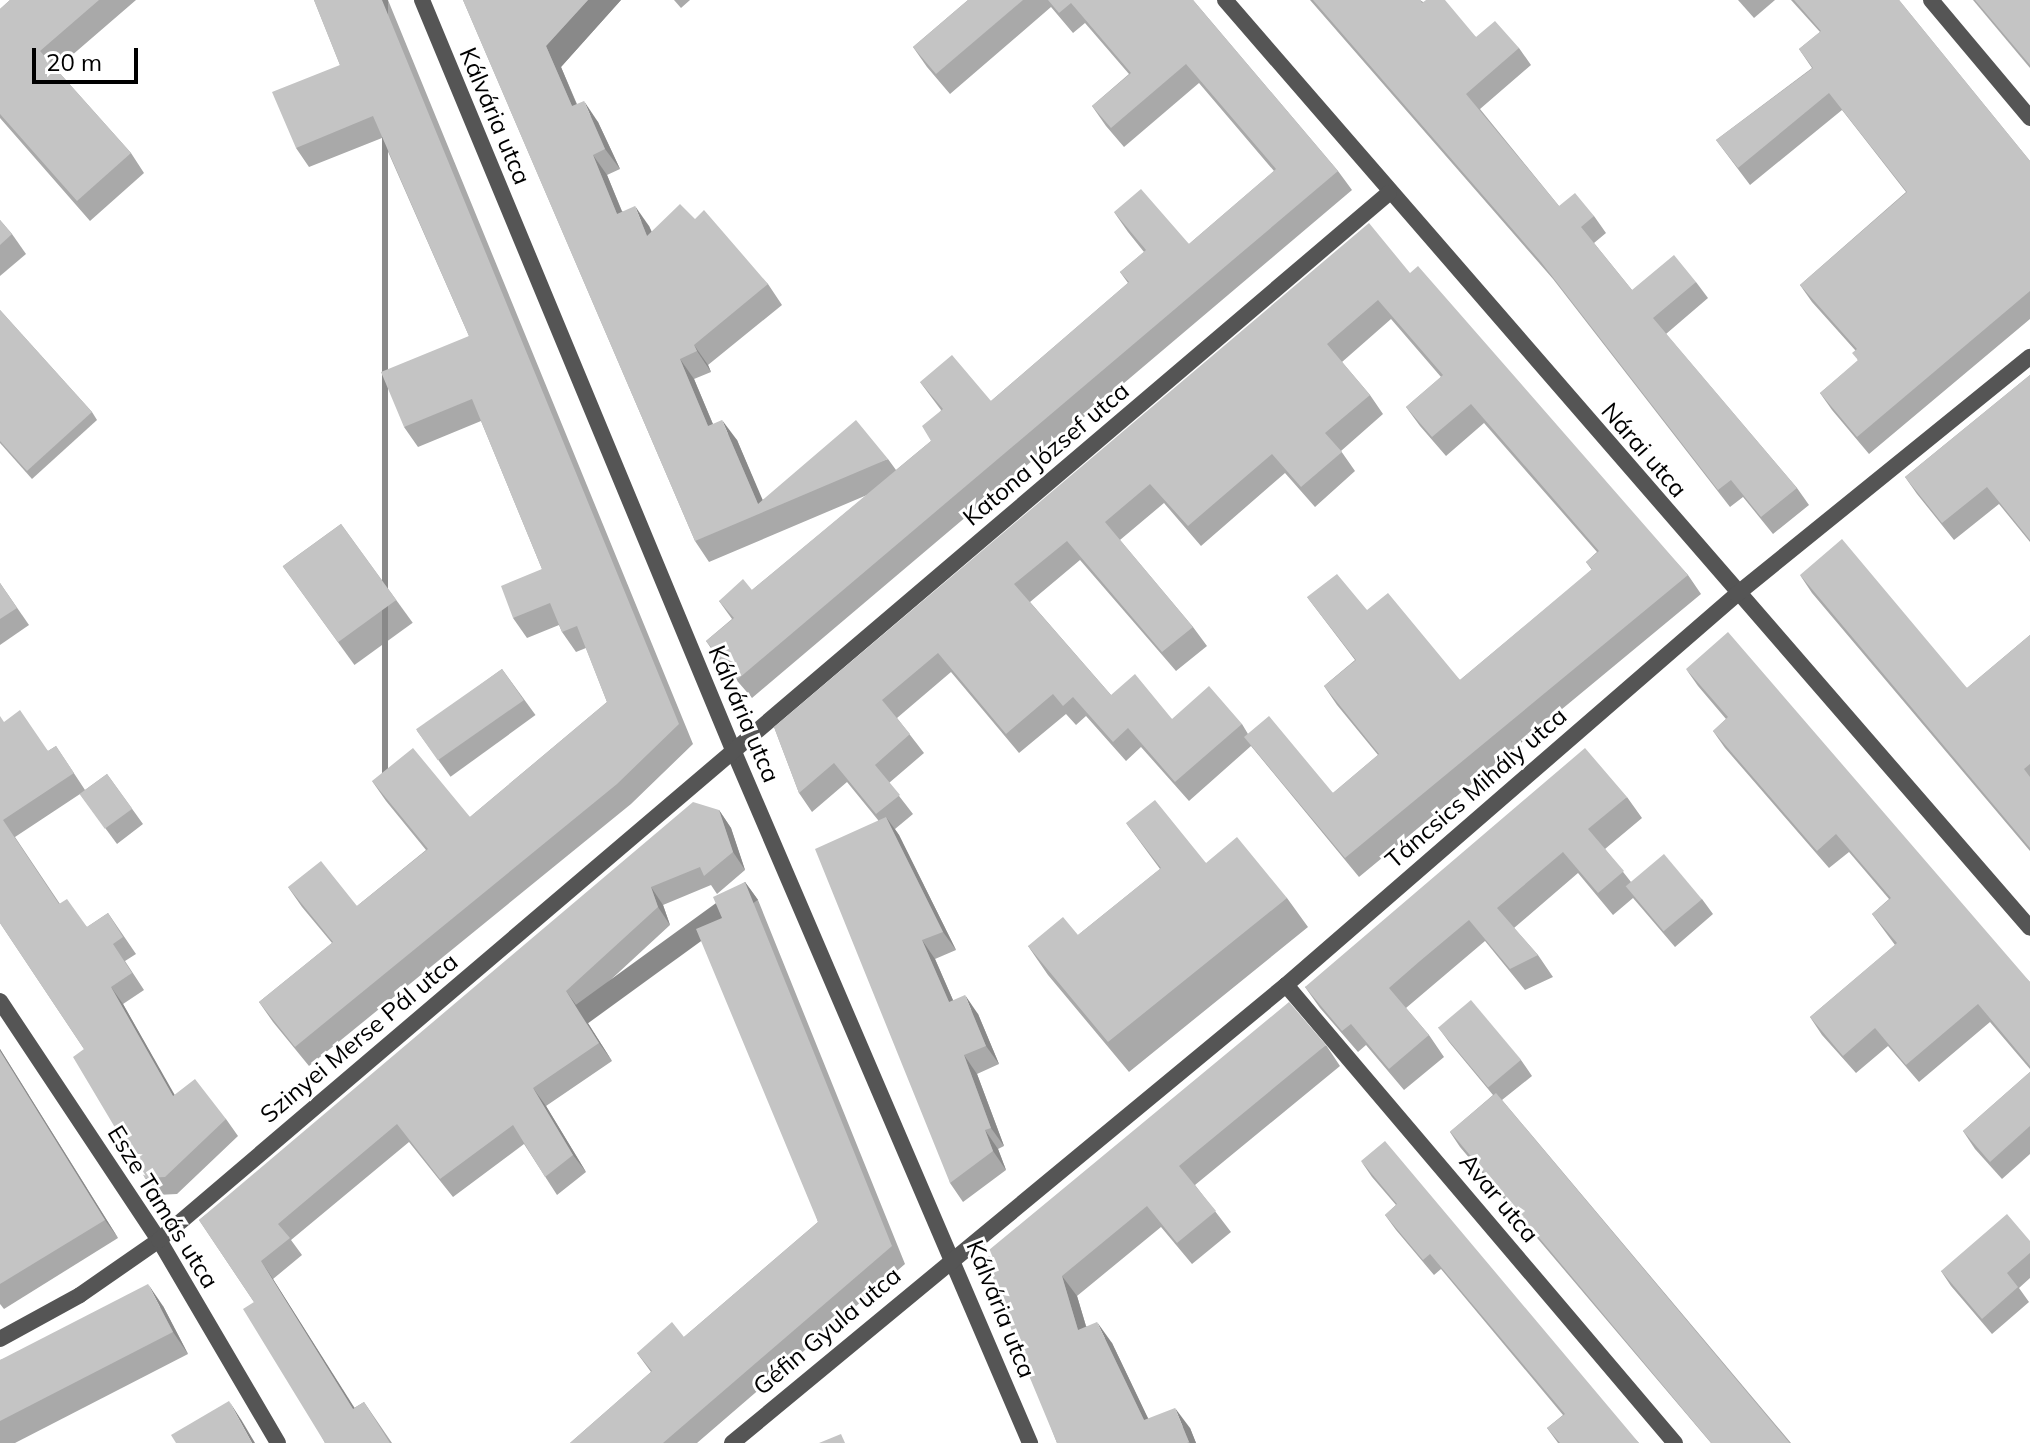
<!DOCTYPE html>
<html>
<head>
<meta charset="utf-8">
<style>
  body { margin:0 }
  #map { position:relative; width:2030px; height:1443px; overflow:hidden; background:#fff; font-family:Mulish,sans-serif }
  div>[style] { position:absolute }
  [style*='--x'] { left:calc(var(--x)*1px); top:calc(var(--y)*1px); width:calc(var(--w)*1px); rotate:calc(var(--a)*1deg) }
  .minor>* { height:16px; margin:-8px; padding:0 8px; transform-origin:8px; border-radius:8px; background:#555 }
  .wall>* { inset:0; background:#a9a9a9; transform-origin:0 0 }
  .shaded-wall>* { inset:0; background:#898989; transform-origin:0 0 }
  .building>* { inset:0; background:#c4c4c4; transform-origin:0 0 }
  span { translate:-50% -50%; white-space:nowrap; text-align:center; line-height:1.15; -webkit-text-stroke:6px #fff; paint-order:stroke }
  .street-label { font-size:24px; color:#000 }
  .scale { position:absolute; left:32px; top:48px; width:106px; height:36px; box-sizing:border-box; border:4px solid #000; border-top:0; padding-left:10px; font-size:24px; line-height:28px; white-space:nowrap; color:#000; -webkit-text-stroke:6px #fff; paint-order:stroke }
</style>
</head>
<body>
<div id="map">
  <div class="minor">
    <i style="--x:422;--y:0;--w:814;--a:67.47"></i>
    <i style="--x:734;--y:752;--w:752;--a:66.81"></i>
    <i style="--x:1225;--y:0;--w:1228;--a:49.06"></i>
    <i style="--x:1931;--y:0;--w:154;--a:50"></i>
    <i style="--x:1286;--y:985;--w:601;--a:49.66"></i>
    <i style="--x:0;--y:1001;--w:287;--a:56.4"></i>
    <i style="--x:159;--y:1240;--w:235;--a:59.6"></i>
    <i style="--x:0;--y:1339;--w:91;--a:-28.8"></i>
    <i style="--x:80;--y:1295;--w:96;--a:-34.8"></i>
    <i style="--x:159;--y:1240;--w:1615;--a:-40.41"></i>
    <i style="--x:732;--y:1443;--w:719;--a:-39.58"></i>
    <i style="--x:1286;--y:985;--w:597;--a:-40.92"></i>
    <i style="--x:1737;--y:594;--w:377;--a:-39"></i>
  </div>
  <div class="wall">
    <i style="clip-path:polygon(10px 0,136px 0,56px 69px,131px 153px,144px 173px,90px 221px,0 118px,0 9px)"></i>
    <i style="clip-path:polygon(314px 0,388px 0,693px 744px,631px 804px,309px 1066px,273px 1022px,259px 1002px,332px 943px,302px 907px,288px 887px,357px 906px,426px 850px,386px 801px,372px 781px,470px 817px,607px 702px,586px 648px,576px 652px,562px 632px,559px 625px,527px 638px,513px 618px,542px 569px,481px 421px,418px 447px,404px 427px,469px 336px,382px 138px,309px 167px,296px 148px,340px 65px)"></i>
    <i style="clip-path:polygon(463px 0,621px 0,561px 67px,577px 104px,598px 122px,620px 169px,607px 175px,622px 211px,649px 226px,652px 232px,695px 219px,768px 284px,782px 305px,708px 365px,711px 372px,694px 379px,713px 424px,737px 440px,762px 500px,888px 459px,896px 470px,931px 441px,941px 410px,920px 382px,991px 401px,1128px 283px,1120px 272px,1144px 252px,1128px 232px,1114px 212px,1189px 244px,1274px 171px,1199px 83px,1124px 147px,1106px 126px,1092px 106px,1129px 74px,1085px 23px,1073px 33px,1051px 7px,950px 94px,927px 67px,913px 47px,968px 0,1193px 0,1338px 171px,1352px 190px,752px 698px,720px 661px,706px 641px,732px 619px,719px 601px,752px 590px,867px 495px,709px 562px,695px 541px)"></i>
    <i style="clip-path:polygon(674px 0,690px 0,681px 8px)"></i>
    <i style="clip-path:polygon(1310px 0,1420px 0,1476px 37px,1519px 48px,1531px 65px,1480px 109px,1559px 206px,1594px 216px,1606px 233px,1594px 243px,1632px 290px,1696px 282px,1708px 298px,1666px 334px,1797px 488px,1809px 505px,1773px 534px,1743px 497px,1730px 507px,1553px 279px)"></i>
    <i style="clip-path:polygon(1738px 0,1775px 0,1754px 18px)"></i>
    <i style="clip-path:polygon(1791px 0,1899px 0,2030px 161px,2030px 319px,1869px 454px,1832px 410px,1820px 393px,1858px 361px,1855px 350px,1812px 302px,1800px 285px,1906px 192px,1842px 110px,1750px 185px,1716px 140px,1812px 68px,1799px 49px,1820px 32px)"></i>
    <i style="clip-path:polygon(1973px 0,2030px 0,2030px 68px)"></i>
    <i style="clip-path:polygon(0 220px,12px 234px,26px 254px,0 276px)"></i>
    <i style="clip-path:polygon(evenodd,1410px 273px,1688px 575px,1701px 594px,1359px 877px,1251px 746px,1189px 801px,1141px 747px,1126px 761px,1086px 716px,1076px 725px,1066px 714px,1019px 753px,951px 672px,897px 718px,924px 753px,889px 783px,913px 814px,895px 829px,899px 835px,956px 950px,935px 959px,953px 1000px,978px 1014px,999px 1064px,977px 1074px,1004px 1146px,998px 1149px,1006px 1170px,963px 1202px,950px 1183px,878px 820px,847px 782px,812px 812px,799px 793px,774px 727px,1410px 273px,1391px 319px,1441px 377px,1406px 407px,1420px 426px,1446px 456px,1484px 423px,1597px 552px,1586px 562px,1592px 570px,1460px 680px,1367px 610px,1307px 597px,1355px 660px,1324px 686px,1337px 705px,1378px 755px,1333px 793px,1248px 734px,1242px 724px,1172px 719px,1111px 695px,1030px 602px,1080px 560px,1176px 671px,1207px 646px,1193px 627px,1120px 540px,1164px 503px,1201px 546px,1285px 473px,1315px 507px,1355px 471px,1341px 451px,1383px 414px,1370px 395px,1342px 362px,1391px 319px)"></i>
    <i style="clip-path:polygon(0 310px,92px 412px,97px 420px,32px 479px,0 443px)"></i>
    <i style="clip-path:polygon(2030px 375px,2030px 542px,1999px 504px,1954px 540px,1917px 494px,1905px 477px)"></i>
    <i style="left:341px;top:524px;width:122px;height:72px;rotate:54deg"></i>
    <i style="clip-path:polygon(1800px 575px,1967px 688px,2030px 635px,2030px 851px,1812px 593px)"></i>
    <i style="clip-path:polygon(0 583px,29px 625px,0 645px)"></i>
    <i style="left:502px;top:669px;width:57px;height:105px;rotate:54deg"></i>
    <i style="clip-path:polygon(1686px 669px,2030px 982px,2030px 1069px,1990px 1022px,1919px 1082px,1888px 1046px,1856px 1073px,1822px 1035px,1810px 1017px,1895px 945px,1872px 914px,1889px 899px,1849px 852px,1829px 868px,1725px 748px,1713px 731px,1726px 719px,1698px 686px)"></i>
    <i style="clip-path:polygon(4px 722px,48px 751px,56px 746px,85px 790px,107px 774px,143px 824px,117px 844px,80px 794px,15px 837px,60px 904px,87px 927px,108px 913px,136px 954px,125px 961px,144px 990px,123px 1004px,174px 1095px,226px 1119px,238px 1136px,177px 1194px,157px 1195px,145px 1178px,84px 1049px,0 923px)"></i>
    <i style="clip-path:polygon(1627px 797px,1642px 818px,1605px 849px,1631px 882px,1702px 899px,1713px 914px,1675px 947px,1633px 898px,1613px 915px,1578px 873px,1514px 928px,1538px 955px,1553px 977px,1525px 990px,1485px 941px,1406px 1008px,1429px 1035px,1444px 1057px,1404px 1090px,1366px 1045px,1358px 1052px,1320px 1008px,1305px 987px)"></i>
    <i style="clip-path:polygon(719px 810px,731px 828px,745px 870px,717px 894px,711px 885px,663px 905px,670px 925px,579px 1009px,612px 1061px,546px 1106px,586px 1172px,557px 1195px,524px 1144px,453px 1197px,409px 1142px,291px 1240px,302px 1255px,273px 1279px,354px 1408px,364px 1402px,392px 1443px,325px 1443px,254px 1302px,199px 1220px)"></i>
    <i style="clip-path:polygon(1126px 823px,1206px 863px,1287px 898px,1308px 927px,1129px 1072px,1048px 975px,1028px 946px,1078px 935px,1160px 869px)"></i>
    <i style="clip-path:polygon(745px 882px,758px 900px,905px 1264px,697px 1443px,570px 1443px,651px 1372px,637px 1353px,684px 1337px,818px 1222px,722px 918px)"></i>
    <i style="clip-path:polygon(1438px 1027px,1521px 1060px,1532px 1076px,1502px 1100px,1791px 1443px,1711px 1443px,1460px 1147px,1450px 1132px,1493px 1095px,1449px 1042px)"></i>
    <i style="clip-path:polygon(1326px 1045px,1340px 1066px,1195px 1185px,1231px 1232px,1192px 1264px,1161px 1227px,1077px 1296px,1086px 1326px,1112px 1343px,1148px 1419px,1190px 1428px,1196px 1443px,1057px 1443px,988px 1263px)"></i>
    <i style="clip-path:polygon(0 1049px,118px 1238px,4px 1309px,0 1304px)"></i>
    <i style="clip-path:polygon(2030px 1072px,2030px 1154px,2002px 1179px,1975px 1149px,1963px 1131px)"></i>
    <i style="clip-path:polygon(1361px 1161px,1639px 1443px,1558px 1443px,1547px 1428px,1563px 1415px,1441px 1269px,1434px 1275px,1396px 1230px,1385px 1215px,1396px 1205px,1372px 1177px)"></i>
    <i style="clip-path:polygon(2030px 1241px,2030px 1278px,2019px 1288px,2029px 1302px,1992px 1334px,1951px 1286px,1941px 1271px)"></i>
    <i style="clip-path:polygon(163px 1306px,188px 1354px,15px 1443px,0 1443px,0 1360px)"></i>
  </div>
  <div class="shaded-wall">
    <i style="left:382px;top:0;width:6px;height:783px"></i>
    <i style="clip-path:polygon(588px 0,621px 0,561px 67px,586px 127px,572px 106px,546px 46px)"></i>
    <i style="clip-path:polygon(584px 101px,598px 122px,620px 169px,605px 149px)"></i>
    <i style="clip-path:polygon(593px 155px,607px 175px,631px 234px,617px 214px)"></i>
    <i style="clip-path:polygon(635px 206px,649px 226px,662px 257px,647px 236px)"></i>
    <i style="clip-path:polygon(694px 345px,708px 365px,711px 372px,697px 351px)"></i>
    <i style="clip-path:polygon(680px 359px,694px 379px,722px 446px,708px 426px)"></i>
    <i style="clip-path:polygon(722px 420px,737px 440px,767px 510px,758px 504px)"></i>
    <i style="clip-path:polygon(719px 810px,731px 828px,745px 870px,733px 852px)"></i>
    <i style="clip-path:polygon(886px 817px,899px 835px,956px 950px,943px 932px)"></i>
    <i style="left:745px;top:882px;width:22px;height:393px;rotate:54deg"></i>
    <i style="clip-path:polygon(651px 887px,663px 905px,670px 925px,658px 907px)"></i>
    <i style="clip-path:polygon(922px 940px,935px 959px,962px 1021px,949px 1002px)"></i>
    <i style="clip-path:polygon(111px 987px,123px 1004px,185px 1113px,173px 1096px)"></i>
    <i style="clip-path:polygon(566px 991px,579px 1009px,612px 1061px,599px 1043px)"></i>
    <i style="clip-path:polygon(965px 995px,978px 1014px,999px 1064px,986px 1046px)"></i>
    <i style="clip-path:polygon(0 1049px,118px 1238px,105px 1220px,0 1051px)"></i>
    <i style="clip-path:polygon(964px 1055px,977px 1074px,1004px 1146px,991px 1128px)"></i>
    <i style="clip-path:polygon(533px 1088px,546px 1106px,586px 1172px,573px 1155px)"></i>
    <i style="clip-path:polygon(985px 1130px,998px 1149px,1006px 1170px,993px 1151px)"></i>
    <i style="clip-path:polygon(261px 1261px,273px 1279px,366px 1426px,353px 1409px)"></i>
    <i style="clip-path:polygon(1062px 1276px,1077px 1296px,1093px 1350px,1078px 1330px)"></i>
    <i style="clip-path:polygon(148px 1284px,163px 1306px,188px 1354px,173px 1332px)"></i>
    <i style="clip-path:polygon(1097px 1322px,1112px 1343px,1159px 1441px,1144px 1420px)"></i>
    <i style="clip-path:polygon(229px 1401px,242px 1421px,255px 1443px,252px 1443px)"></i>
    <i style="clip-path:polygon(1175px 1408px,1190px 1428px,1196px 1443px,1190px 1443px,1189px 1442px)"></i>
  </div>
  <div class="building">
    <i style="clip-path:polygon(10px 0,99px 0,40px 51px,131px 153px,77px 201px,0 114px,0 9px)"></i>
    <i style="clip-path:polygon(314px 0,382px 0,679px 724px,617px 784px,295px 1047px,259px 1002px,333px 942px,288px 887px,321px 861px,357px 906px,428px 849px,372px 781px,413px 748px,470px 817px,607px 702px,577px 626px,562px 632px,550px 603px,513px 618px,501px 586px,542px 569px,472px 399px,404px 427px,381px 372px,469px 336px,373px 116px,296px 148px,272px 92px,340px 65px)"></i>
    <i style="clip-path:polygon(463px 0,588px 0,546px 46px,572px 106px,584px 101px,605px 149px,593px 155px,617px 214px,635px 206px,647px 236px,680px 204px,695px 219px,704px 210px,768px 284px,694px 345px,697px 351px,680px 359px,708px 426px,722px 420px,758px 504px,856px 420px,888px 459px,695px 541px)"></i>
    <i style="clip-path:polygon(968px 0,1023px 0,936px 74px,913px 47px)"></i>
    <i style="clip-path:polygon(1048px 0,1193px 0,1338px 171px,738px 679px,706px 641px,734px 618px,719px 601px,743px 579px,752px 590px,931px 441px,922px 426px,943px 409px,920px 382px,952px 355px,991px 401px,1129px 282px,1120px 272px,1146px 250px,1114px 212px,1141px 189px,1189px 244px,1276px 169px,1186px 64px,1111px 128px,1092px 106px,1131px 73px,1071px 3px,1059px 13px)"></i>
    <i style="clip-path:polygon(1313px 0,1420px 0,1422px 3px,1426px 0,1445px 0,1476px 37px,1495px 21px,1519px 48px,1466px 94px,1559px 206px,1575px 193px,1594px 216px,1581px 227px,1632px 290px,1674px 255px,1696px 282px,1653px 318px,1797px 488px,1761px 517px,1731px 480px,1718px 490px,1541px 262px)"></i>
    <i style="clip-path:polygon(1794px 0,1899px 0,2030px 161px,2030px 291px,1857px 437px,1820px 393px,1858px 360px,1852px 353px,1857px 349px,1800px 285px,1907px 192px,1829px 93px,1738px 168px,1716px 140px,1813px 68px,1799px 49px,1821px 31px)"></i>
    <i style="clip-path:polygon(1975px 0,2030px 0,2030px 65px)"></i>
    <i style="clip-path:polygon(0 220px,12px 234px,0 245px)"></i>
    <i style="clip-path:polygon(1369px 223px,1410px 273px,1418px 266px,1688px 575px,1345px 858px,1244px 737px,1269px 716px,1333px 793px,1379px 754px,1324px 686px,1356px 660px,1307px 597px,1337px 574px,1367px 610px,1388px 593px,1460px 680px,1592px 569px,1586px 562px,1599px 551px,1471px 404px,1432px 437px,1406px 407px,1443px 375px,1378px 300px,1327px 344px,1370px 395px,1325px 433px,1342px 452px,1301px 487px,1272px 454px,1188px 526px,1150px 484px,1105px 522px,1193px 627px,1162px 652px,1067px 541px,1014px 584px,1111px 695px,1135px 674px,1172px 719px,1209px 686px,1242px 724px,1175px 782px,1128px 728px,1113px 742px,1073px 697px,1063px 706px,1053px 694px,1006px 734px,938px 653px,882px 700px,910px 734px,875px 765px,900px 795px,876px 814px,834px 763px,799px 793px,774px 727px)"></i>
    <i style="clip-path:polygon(0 310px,92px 412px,27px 471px,0 441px)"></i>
    <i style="clip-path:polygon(2030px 375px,2030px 540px,1987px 487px,1942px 523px,1905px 477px)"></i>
    <i style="left:341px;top:524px;width:94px;height:72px;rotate:54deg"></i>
    <i style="clip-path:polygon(1842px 539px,1967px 688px,2030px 635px,2030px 764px,2024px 769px,2030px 777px,2030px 848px,1800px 575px)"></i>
    <i style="clip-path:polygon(0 583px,17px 608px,0 619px)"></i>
    <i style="clip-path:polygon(1728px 632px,2030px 982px,2030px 1066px,1978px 1004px,1906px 1065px,1875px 1028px,1843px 1056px,1810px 1017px,1897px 943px,1872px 914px,1891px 898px,1836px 834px,1817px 851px,1713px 731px,1728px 717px,1686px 669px)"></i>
    <i style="left:502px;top:669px;width:38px;height:105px;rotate:55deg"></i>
    <i style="clip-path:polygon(20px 710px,48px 751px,56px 746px,74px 773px,3px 820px,59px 904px,67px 899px,87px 927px,108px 913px,123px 937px,113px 944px,132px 973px,111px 987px,173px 1096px,195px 1079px,226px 1119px,165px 1177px,145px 1178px,73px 1057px,84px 1049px,0 923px,0 716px,4px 722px)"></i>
    <i style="clip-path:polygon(1585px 748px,1627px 797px,1588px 829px,1624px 871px,1598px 893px,1563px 852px,1497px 908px,1538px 955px,1510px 969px,1469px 920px,1420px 961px,1389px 988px,1429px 1035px,1389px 1069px,1351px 1024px,1342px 1031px,1305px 987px)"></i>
    <i style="left:107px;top:774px;width:43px;height:34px;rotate:54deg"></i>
    <i style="clip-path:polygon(1155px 800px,1206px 863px,1237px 837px,1287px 898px,1108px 1042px,1028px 946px,1063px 917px,1078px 935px,1161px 868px,1126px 823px)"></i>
    <i style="clip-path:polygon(693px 802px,719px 810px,733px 852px,704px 876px,700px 867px,651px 887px,658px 907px,566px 991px,599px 1043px,533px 1088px,573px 1155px,545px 1177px,513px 1125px,440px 1179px,397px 1124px,278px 1224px,290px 1238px,261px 1261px,353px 1409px,364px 1402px,390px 1443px,325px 1443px,243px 1309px,254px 1302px,199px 1220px)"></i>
    <i style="clip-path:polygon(886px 817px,943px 932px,922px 940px,949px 1002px,965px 995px,986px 1046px,964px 1055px,991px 1128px,985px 1130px,993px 1151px,950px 1183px,815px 849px)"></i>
    <i style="left:1664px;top:854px;width:59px;height:50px;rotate:50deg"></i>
    <i style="clip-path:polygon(745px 882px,892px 1246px,663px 1443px,570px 1443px,652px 1371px,637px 1353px,672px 1322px,684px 1337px,818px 1222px,696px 929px,722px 918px,713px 897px)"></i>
    <i style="left:1471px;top:1000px;width:78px;height:43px;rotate:50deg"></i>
    <i style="clip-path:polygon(1289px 1002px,1326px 1045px,1179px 1166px,1216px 1211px,1177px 1243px,1147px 1206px,1062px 1276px,1078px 1330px,1097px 1322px,1144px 1420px,1175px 1408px,1189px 1442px,1187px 1443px,1057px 1443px,1020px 1354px,988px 1263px,989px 1250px)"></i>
    <i style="clip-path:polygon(0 1051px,105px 1220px,0 1284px)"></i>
    <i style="clip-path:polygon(2030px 1072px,2030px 1126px,1990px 1162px,1963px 1131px)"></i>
    <i style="left:1496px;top:1093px;width:458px;height:60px;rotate:50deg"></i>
    <i style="clip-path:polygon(1385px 1141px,1639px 1443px,1560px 1443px,1547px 1428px,1565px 1414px,1430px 1254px,1423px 1260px,1385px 1215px,1397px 1204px,1361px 1161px)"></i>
    <i style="clip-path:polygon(2007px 1214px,2030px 1241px,2030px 1253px,2007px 1273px,2018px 1287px,1982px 1319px,1941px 1271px)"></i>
    <i style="clip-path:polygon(148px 1284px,173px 1332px,0 1421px,0 1360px)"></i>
    <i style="clip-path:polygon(229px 1401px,252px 1443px,176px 1443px,171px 1435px)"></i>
    <i style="clip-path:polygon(841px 1434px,845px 1443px,819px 1443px)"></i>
  </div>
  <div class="street-label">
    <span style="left:495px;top:116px;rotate:67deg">Kálvária utca</span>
    <span style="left:1644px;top:450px;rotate:49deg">Nárai utca</span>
    <span style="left:1046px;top:454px;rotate:-40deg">Katona József utca</span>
    <span style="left:744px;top:714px;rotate:67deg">Kálvária utca</span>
    <span style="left:1476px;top:788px;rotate:-41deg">Táncsics Mihály utca</span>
    <span style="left:359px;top:1038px;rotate:-40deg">Szinyei Merse Pál utca</span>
    <span style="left:1499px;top:1198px;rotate:50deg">Avar utca</span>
    <span style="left:163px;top:1207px;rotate:58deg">Esze Tamás utca</span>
    <span style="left:1001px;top:1309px;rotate:68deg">Kálvária utca</span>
    <span style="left:827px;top:1331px;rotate:-40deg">Géfin Gyula utca</span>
  </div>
  <div class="scale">20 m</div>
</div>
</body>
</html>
